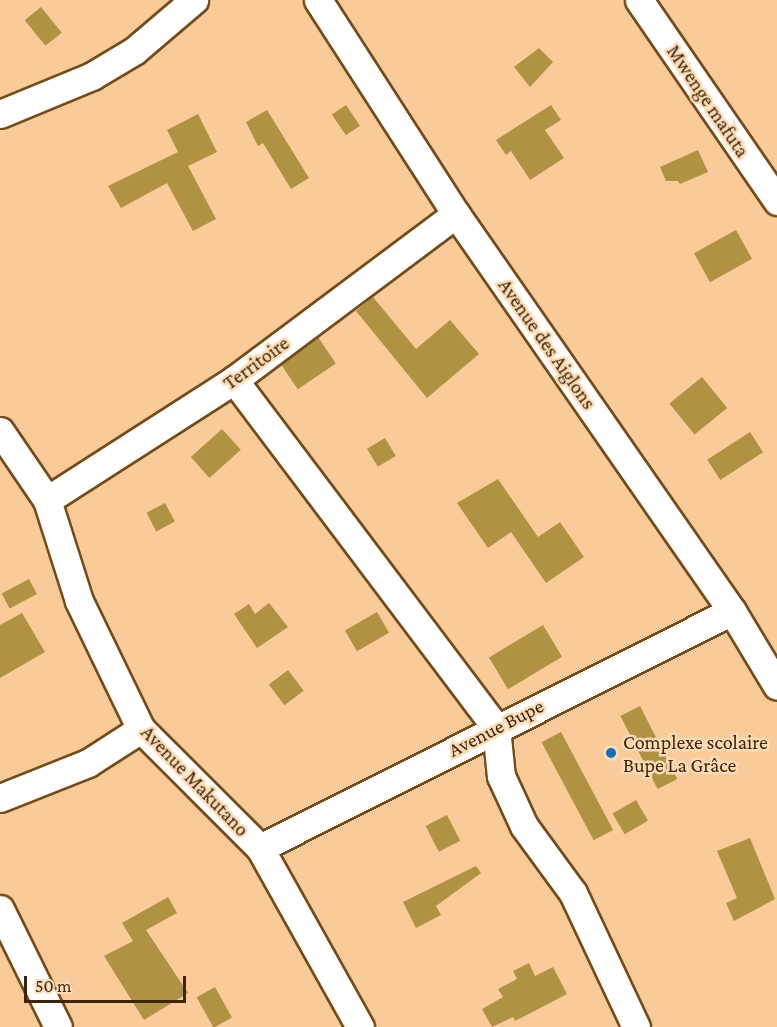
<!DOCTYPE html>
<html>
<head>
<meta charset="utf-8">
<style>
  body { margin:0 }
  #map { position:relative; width:777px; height:1027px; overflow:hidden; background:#f9cb98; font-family:"Crimson Pro",serif }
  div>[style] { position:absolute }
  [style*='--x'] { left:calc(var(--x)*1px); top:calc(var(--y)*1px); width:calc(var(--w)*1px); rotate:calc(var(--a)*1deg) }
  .building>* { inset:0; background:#af9242; transform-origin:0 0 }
  .roads { filter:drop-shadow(2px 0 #734c19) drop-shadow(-2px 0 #734c19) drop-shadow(0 2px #734c19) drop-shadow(0 -2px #734c19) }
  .minor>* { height:27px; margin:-13.5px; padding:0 13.5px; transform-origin:13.5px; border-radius:13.5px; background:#fff }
  .dots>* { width:16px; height:16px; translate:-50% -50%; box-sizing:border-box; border:3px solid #fedbb5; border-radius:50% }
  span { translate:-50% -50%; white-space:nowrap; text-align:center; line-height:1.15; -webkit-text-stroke:5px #fedbb5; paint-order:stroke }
  .street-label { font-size:20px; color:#3c260a }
  .poi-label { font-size:20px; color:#3c260a }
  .left { translate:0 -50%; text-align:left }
  .scale { position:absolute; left:24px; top:976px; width:162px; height:27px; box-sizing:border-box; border:3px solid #3c260a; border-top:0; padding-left:8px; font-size:18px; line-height:21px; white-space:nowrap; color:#3c260a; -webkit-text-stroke:4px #fedbb5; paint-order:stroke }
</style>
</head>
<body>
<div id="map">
  <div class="building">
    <i style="left:41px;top:7px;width:33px;height:21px;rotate:51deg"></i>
    <i style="clip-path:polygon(539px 48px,553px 62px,530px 87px,514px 67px)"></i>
    <i style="left:346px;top:105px;width:25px;height:17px;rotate:56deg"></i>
    <i style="clip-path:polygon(551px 105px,561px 120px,545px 130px,564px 158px,530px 180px,511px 151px,506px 155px,496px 140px)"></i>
    <i style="clip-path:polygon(267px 110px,309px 178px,291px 189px,263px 143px,258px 146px,246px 122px)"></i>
    <i style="clip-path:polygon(198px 114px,217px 152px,188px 166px,216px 219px,193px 231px,167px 183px,121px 208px,108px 186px,178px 152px,167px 130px)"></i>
    <i style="clip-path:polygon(698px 150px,708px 172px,680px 184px,678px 181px,666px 181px,660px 167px)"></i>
    <i style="left:736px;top:230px;width:33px;height:48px;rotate:61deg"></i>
    <i style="clip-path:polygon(373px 297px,416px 349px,450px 320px,479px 354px,427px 398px,356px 311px)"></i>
    <i style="left:318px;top:337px;width:32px;height:46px;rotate:56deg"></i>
    <i style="left:702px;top:377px;width:40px;height:42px;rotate:51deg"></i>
    <i style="left:222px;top:429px;width:28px;height:42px;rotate:48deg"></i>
    <i style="left:750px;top:432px;width:24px;height:51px;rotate:57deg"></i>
    <i style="left:385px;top:438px;width:21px;height:21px;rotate:59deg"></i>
    <i style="clip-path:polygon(498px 479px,538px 537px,560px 522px,584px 557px,546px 583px,511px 532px,488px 548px,457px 503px)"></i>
    <i style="left:165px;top:503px;width:21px;height:21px;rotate:62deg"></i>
    <i style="left:29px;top:579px;width:17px;height:31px;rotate:62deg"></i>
    <i style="clip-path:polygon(269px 603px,288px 627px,257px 648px,234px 614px,249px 604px,255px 614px)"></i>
    <i style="left:377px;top:612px;width:24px;height:37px;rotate:60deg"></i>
    <i style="clip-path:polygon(22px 613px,45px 652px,0 678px,0 625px)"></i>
    <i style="left:543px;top:625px;width:37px;height:63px;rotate:59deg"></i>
    <i style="left:288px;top:670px;width:26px;height:24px;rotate:53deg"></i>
    <i style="left:640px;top:706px;width:82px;height:22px;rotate:63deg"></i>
    <i style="left:561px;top:732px;width:111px;height:22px;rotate:62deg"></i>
    <i style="left:636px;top:800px;width:24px;height:27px;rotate:60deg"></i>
    <i style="left:447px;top:815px;width:29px;height:24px;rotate:63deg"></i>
    <i style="clip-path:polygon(750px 838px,775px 899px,734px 921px,726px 903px,737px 898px,717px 851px)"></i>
    <i style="clip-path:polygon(476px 866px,481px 873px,436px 906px,441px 915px,416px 928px,403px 902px)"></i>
    <i style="clip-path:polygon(168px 897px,177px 913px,146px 930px,188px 993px,144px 1020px,104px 956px,133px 941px,122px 923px)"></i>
    <i style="clip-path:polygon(529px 963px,535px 976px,553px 967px,567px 994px,515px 1021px,513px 1017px,492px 1027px,482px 1009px,503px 997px,498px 989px,517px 979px,513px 971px)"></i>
    <i style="left:215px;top:987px;width:35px;height:21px;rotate:61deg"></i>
  </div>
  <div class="roads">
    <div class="minor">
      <i style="--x:318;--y:0;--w:255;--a:57.2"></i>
      <i style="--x:456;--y:214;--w:484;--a:55.2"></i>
      <i style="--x:732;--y:611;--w:87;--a:59"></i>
      <i style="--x:639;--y:0;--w:244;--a:55.5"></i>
      <i style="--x:0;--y:114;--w:100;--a:-22.4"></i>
      <i style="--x:92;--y:76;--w:49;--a:-30.8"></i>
      <i style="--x:134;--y:51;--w:79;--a:-40.4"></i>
      <i style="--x:234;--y:380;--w:436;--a:53"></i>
      <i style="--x:496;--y:728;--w:48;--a:84.1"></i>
      <i style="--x:501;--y:776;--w:55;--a:65.3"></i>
      <i style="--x:524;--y:826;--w:83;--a:53.8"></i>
      <i style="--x:573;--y:893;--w:148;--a:64.8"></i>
      <i style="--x:0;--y:431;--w:83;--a:55.7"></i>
      <i style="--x:47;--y:500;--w:106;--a:72.4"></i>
      <i style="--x:79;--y:601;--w:142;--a:64.2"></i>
      <i style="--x:141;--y:729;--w:168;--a:45"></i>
      <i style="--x:260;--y:848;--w:205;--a:60.8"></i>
      <i style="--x:47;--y:500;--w:222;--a:-32.7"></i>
      <i style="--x:234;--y:380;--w:277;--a:-36.8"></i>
      <i style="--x:0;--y:798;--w:95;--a:-21.7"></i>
      <i style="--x:88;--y:763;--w:63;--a:-32.7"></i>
      <i style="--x:260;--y:848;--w:528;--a:-26.66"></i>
      <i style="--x:0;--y:909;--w:131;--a:63.8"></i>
    </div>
  </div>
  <div class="dots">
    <i style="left:611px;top:753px;background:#0f71bd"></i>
  </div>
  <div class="street-label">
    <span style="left:708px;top:101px;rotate:56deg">Mwenge mafuta</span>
    <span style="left:547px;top:344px;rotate:55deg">Avenue des Aiglons</span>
    <span style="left:256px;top:363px;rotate:-36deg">Territoire</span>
    <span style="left:496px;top:728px;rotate:-27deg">Avenue Bupe</span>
    <span style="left:195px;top:781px;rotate:46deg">Avenue Makutano</span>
  </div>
  <div class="poi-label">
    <span class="left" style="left:623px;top:754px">Complexe scolaire<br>Bupe La Grâce</span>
  </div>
  <div class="scale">50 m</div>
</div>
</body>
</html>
